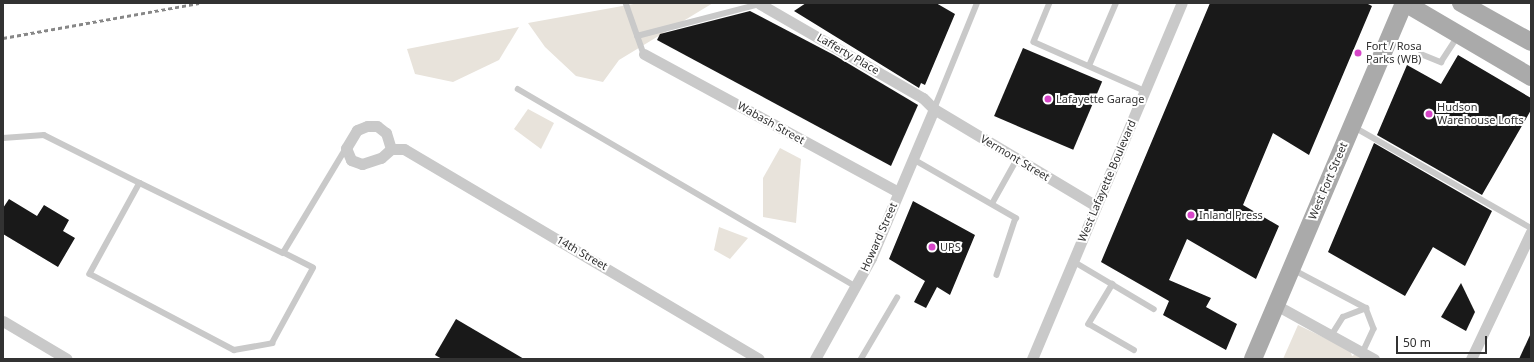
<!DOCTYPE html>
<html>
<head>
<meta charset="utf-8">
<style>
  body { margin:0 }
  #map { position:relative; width:1534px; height:362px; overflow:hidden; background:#fff; font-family:"Noto Sans",sans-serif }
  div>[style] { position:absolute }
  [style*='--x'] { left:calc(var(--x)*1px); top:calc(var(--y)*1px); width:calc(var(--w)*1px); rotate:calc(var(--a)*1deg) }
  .green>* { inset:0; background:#e8e3db }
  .building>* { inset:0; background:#191919; transform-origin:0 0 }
  .lane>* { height:5.5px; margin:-2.75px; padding:0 2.75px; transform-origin:2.75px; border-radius:2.75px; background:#c9c9c9 }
  .street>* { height:11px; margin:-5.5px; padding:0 5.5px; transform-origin:5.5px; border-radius:5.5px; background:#c9c9c9 }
  .primary>* { height:18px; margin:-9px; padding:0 9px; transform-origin:9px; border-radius:9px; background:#aaa }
  .rail>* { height:3px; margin-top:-1.5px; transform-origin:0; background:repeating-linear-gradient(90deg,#878787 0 4px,transparent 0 7px) }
  .dots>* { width:11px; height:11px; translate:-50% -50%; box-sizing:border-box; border:2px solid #fff; border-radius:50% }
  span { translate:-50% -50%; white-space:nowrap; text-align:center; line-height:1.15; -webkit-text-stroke:4px #fff; paint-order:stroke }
  .poi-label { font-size:11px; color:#323232 }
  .left { translate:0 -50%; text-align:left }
  .street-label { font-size:11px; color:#323232 }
  .frame { position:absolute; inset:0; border:4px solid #323232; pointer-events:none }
  .scale { position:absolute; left:1396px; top:336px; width:91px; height:18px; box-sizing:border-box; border:2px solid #323232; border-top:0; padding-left:5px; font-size:12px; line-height:14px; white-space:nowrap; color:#323232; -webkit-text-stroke:3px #fff; paint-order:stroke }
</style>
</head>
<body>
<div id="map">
  <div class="green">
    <i style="clip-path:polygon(639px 3px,713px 3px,619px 60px,603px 82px,576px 76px,545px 47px,528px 23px)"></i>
    <i style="clip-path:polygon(519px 27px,499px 60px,453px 82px,415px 74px,407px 49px)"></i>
    <i style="clip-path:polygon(528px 109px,554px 123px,541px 149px,514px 129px)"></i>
    <i style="clip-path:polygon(780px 148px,801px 159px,796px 223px,763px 217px,763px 178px)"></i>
    <i style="clip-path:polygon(719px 227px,748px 238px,730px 259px,714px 250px)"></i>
    <i style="clip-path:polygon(1298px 325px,1350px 350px,1352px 356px,1356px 354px,1364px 359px,1283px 359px)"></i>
  </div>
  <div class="building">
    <i style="clip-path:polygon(806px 3px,936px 3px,955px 14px,925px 85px,921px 83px,919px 88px,794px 11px)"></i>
    <i style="clip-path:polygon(1210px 3px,1366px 3px,1372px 6px,1309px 155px,1273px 133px,1243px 205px,1279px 226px,1256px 279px,1187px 239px,1169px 280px,1211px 298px,1206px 307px,1237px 324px,1226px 350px,1163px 315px,1169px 301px,1101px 262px)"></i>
    <i style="clip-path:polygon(750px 11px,834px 55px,918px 105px,891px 166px,657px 40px,660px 34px)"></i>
    <i style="left:1023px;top:48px;width:86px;height:74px;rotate:23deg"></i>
    <i style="clip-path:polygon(1458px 55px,1531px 98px,1531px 110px,1482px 195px,1377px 135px,1407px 65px,1441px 84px)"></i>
    <i style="clip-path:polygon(1374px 143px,1492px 211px,1465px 266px,1433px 247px,1405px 296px,1328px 252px)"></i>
    <i style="clip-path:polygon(9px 199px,37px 216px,44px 205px,69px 220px,63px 231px,75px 238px,58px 267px,3px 234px,3px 208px)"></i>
    <i style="clip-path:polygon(913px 201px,975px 235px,950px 295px,937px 287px,926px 308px,914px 302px,925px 281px,889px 259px)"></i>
    <i style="clip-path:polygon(1461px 283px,1475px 312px,1466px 331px,1441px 317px)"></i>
    <i style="clip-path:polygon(456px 319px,524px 359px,442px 359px,435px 355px)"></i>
    <i style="clip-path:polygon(1531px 333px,1531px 359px,1519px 359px)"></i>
  </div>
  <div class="lane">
    <i style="--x:626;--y:3;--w:54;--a:70.6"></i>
    <i style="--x:1050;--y:3;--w:42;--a:112.3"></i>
    <i style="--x:1034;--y:42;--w:121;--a:23.8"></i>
    <i style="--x:637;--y:36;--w:127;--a:-14.6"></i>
    <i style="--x:1421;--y:54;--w:22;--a:22"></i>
    <i style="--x:1441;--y:62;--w:30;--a:-57"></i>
    <i style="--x:1089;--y:66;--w:69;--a:-66.8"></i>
    <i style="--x:518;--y:89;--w:390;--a:30.3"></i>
    <i style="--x:934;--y:109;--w:114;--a:-67.9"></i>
    <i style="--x:1354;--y:127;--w:204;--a:29.7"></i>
    <i style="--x:3;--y:138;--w:41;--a:-4.2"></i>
    <i style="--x:44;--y:135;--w:107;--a:26.6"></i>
    <i style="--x:140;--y:183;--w:104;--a:118.8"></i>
    <i style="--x:90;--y:274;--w:163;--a:27.8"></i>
    <i style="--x:234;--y:350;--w:39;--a:-10"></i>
    <i style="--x:272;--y:343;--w:85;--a:-61.3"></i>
    <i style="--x:313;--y:268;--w:34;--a:-153"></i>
    <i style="--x:913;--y:159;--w:119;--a:29.8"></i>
    <i style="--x:1016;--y:218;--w:60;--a:108.4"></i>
    <i style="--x:140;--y:183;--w:159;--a:26.1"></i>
    <i style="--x:283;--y:253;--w:122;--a:-59"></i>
    <i style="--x:993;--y:202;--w:49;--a:-60.8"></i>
    <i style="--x:1073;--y:261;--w:94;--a:30.7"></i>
    <i style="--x:1294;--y:270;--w:81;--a:27.8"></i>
    <i style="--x:1366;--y:308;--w:22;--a:69"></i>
    <i style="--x:1374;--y:329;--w:26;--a:115"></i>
    <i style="--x:1113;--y:284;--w:47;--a:121"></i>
    <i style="--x:1089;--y:324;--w:52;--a:30"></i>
    <i style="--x:1331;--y:336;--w:22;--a:-58"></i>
    <i style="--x:1343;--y:317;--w:25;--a:-21"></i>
    <i style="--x:861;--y:359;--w:71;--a:-59.5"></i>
  </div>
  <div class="street">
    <i style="--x:760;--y:4;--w:188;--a:30"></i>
    <i style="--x:923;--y:98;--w:16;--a:45"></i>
    <i style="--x:934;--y:109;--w:189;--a:30.9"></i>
    <i style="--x:644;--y:54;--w:289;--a:28.5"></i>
    <i style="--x:391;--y:149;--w:17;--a:-107"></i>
    <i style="--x:386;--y:133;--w:11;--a:-142"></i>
    <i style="--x:377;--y:126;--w:10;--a:180"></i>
    <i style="--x:367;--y:126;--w:11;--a:158"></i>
    <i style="--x:357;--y:130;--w:21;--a:121"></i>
    <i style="--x:346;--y:148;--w:13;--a:67"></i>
    <i style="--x:351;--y:160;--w:12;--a:20"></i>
    <i style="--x:362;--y:164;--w:20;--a:-18"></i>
    <i style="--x:381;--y:158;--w:13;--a:-42"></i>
    <i style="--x:391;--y:149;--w:13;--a:0"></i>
    <i style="--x:404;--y:149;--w:412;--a:30.6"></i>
    <i style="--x:1276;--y:305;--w:112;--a:28.9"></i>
    <i style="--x:3;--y:321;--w:74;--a:30.7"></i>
    <i style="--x:815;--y:359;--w:115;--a:-61"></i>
    <i style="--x:871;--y:258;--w:162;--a:-67.1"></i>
    <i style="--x:1032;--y:359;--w:386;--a:-67.2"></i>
    <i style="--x:1471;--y:359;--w:140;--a:-64.7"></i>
  </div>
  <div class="primary">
    <i style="--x:1405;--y:3;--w:146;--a:30.4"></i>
    <i style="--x:1461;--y:3;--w:80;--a:29.1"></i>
    <i style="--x:1253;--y:359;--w:387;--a:-67"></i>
  </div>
  <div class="rail">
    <i style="--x:3;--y:38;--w:199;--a:-10.1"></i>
  </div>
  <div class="dots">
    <i style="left:1358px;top:53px;background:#d745c8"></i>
    <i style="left:1048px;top:99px;background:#d745c8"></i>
    <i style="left:1429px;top:114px;background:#d745c8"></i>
    <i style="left:1191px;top:215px;background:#d745c8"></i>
    <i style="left:932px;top:247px;background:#d745c8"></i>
  </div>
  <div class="poi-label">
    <span class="left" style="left:1366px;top:53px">Fort / Rosa<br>Parks (WB)</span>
    <span class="left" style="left:1056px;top:99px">Lafayette Garage</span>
    <span class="left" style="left:1437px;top:114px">Hudson<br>Warehouse Lofts</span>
    <span class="left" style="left:1199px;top:215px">Inland Press</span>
    <span class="left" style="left:940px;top:247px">UPS</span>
  </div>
  <div class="street-label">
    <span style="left:848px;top:54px;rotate:30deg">Lafferty Place</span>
    <span style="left:771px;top:123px;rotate:29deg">Wabash Street</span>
    <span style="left:1015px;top:158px;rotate:31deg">Vermont Street</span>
    <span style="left:1107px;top:181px;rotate:-67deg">West Lafayette Boulevard</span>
    <span style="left:1328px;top:181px;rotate:-67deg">West Fort Street</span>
    <span style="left:879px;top:237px;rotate:-66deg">Howard Street</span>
    <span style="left:582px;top:253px;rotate:30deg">14th Street</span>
  </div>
  <div class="frame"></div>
  <div class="scale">50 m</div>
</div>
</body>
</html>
